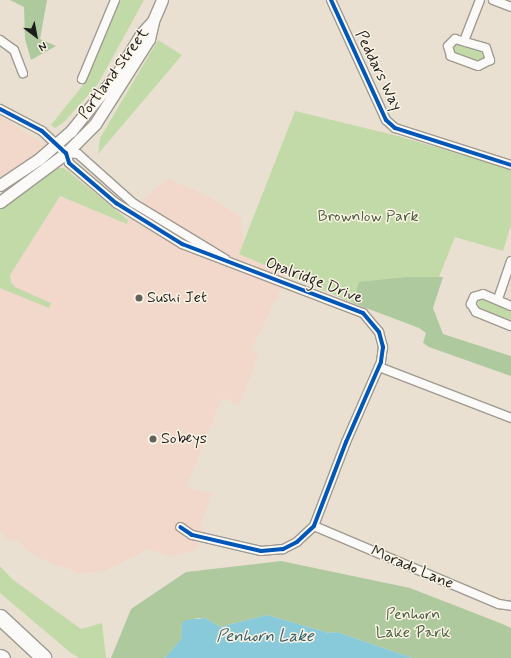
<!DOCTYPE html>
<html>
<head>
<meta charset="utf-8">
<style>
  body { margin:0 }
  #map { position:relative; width:511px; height:658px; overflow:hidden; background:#e9e0d1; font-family:Mynerve,sans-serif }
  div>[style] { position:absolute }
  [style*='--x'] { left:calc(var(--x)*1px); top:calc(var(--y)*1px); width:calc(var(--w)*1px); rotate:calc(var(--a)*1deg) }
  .built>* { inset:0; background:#f1d8cb }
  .green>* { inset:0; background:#c1daa8 }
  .forest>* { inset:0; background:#afc99e }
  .water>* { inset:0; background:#88cad9 }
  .roads { filter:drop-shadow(1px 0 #9f9a91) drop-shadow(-1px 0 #9f9a91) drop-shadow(0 1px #9f9a91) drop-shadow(0 -1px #9f9a91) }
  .minor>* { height:8px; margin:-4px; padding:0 4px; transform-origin:4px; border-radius:4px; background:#fcfaf8 }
  .secondary>* { height:11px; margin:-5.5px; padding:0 5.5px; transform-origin:5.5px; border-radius:5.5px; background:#fcfaf8 }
  .motorway>* { height:15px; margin:-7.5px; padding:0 7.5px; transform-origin:7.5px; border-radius:7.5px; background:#fcfaf8 }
  .cycleway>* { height:4px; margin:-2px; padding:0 2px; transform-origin:2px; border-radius:2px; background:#0057b8 }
  .dots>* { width:11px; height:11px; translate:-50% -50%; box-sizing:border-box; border:2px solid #fcf5e5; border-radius:50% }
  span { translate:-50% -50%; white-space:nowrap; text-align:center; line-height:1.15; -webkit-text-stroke:3px #fcf5e5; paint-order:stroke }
  .street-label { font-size:16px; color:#1c1c1c }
  .park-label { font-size:16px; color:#4b5d41 }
  .poi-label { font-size:16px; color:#1c1c1c }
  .left { translate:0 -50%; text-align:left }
  .water-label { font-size:17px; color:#365e69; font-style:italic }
  .north { position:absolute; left:16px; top:16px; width:40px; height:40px; -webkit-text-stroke:3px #fcf5e5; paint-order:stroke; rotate:148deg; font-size:11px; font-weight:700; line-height:16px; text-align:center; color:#1c1c1c }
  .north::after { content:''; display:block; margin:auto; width:14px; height:18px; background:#1c1c1c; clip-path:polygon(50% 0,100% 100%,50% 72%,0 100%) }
</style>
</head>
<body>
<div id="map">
  <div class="built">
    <i style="clip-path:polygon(0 116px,56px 151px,0 192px)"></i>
    <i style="clip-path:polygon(168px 178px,213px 199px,240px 216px,244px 240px,239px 254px,282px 273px,283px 284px,251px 350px,259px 355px,239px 405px,222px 398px,186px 487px,212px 494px,200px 526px,204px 528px,194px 551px,169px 556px,149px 549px,104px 571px,76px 574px,73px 570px,54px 565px,31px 553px,17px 541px,8px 540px,0 531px,0 291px,60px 196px,126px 224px,138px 205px)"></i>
  </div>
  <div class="green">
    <i style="clip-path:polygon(121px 0,144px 0,98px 84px,63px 123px,55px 128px,51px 125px,83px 85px)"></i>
    <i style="clip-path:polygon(158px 40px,182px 55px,98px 154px,100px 138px)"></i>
    <i style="clip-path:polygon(453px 44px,481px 52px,484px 59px,476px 62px,455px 55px,450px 48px)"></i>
    <i style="clip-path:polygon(295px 111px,398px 136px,511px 169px,511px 225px,503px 251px,455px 237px,419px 327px,353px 303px,239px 254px)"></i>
    <i style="clip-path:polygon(57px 168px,64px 168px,128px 220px,127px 224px,60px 196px,10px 275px,11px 282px,15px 287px,51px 303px,49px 308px,0 288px,0 209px)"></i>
    <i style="clip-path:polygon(482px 299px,511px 310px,511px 320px,480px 309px,478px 302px)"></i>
    <i style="clip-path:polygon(0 566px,12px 579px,81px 629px,102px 623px,106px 658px,79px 658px,71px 653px,0 593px)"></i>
  </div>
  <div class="forest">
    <i style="clip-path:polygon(10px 0,47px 0,40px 39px,56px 46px,31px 60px,25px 39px,24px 7px)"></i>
    <i style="clip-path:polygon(407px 277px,443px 277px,433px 308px,443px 334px,511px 356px,511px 376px,429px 347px,423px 343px,426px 333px,419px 328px,353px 303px,359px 282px)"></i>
    <i style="clip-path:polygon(281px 561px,410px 588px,500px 623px,511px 628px,511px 658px,412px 658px,337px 632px,329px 633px,267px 615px,220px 627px,205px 618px,197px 618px,182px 624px,181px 639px,165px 658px,111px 658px,131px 609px,186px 572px)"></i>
  </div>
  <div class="water">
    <i style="clip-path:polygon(267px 615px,329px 633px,337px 632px,412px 658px,165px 658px,181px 639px,182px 623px,186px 620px,205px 618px,220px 627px)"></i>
  </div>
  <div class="roads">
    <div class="minor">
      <i style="--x:331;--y:0;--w:132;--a:65.4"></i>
      <i style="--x:386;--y:120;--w:12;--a:42"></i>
      <i style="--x:395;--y:128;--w:122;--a:17.7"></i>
      <i style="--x:493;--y:0;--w:19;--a:21"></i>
      <i style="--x:455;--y:39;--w:32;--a:16"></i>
      <i style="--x:486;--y:48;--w:13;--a:72"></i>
      <i style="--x:490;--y:60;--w:13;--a:153"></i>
      <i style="--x:478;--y:66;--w:29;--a:-160"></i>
      <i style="--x:451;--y:56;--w:10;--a:-107"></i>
      <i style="--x:448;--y:46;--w:10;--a:-45"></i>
      <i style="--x:0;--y:40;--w:17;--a:36"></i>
      <i style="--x:14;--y:50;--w:25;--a:69"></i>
      <i style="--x:464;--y:41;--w:44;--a:-68.7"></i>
      <i style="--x:82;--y:79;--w:86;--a:-67.3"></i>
      <i style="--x:0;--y:109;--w:47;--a:27.6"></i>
      <i style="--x:42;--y:131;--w:33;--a:43"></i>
      <i style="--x:66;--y:153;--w:10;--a:73"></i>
      <i style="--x:69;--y:163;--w:62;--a:40.4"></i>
      <i style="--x:116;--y:203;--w:78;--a:31.8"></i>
      <i style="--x:182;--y:244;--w:194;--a:20.9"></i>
      <i style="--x:363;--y:313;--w:25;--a:50"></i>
      <i style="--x:379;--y:332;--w:16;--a:75"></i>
      <i style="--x:383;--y:347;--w:15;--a:98"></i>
      <i style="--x:381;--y:362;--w:87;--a:113.6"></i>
      <i style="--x:346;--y:442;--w:90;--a:110.9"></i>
      <i style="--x:314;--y:526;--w:23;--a:137"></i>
      <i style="--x:297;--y:542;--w:16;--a:153"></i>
      <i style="--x:283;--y:549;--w:22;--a:175"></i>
      <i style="--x:261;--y:551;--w:71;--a:-166.9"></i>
      <i style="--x:192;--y:535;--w:14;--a:-146"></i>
      <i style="--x:66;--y:153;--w:12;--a:5"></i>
      <i style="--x:78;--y:154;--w:74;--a:41.7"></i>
      <i style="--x:133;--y:203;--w:108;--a:31.3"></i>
      <i style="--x:498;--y:299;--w:40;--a:-71.1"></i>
      <i style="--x:511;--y:306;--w:30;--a:-157"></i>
      <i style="--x:483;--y:294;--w:9;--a:162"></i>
      <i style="--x:474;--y:297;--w:8;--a:113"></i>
      <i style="--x:471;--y:304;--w:9;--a:58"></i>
      <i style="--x:476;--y:312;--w:38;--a:22"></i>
      <i style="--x:379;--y:367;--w:142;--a:21.1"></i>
      <i style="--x:314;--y:526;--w:201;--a:22.9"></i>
      <i style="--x:499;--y:604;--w:12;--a:9"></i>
    </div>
    <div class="secondary">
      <i style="--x:0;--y:185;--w:47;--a:-33.7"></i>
      <i style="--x:39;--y:159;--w:43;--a:-41.2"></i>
      <i style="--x:71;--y:131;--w:73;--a:-51.1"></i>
      <i style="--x:117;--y:74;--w:47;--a:-59"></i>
      <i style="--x:141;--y:34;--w:16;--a:-47"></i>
      <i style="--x:0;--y:202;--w:82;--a:-36.6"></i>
      <i style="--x:66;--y:153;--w:41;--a:-45"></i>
      <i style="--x:95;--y:124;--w:101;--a:-57.6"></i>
      <i style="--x:149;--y:39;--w:18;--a:-77"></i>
      <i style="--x:153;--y:21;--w:23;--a:-67"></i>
    </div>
    <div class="motorway">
      <i style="--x:0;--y:617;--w:59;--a:42.9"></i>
      <i style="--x:0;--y:657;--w:2;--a:27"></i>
    </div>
  </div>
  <div class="cycleway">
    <i style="--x:331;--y:0;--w:132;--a:65.4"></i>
    <i style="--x:386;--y:120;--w:12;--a:42"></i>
    <i style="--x:395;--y:128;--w:122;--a:17.7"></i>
    <i style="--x:0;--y:109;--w:47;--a:27.6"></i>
    <i style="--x:42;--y:131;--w:33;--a:43"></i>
    <i style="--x:66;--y:153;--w:10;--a:73"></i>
    <i style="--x:69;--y:163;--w:62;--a:40.4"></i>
    <i style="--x:116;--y:203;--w:78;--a:31.8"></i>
    <i style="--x:182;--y:244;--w:194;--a:20.9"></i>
    <i style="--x:363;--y:313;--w:25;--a:50"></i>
    <i style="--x:379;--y:332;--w:16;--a:75"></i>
    <i style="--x:383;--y:347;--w:15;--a:98"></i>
    <i style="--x:381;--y:362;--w:87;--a:113.6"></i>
    <i style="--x:346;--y:442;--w:90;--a:110.9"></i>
    <i style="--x:314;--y:526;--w:23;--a:137"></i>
    <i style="--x:297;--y:542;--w:16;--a:153"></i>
    <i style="--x:283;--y:549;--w:22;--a:175"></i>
    <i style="--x:261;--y:551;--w:71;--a:-166.9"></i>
    <i style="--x:192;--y:535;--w:14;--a:-146"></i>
  </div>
  <div class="dots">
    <i style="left:139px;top:298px;background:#64615b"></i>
    <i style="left:153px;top:439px;background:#64615b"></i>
  </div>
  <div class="street-label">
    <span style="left:378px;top:71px;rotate:64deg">Peddars Way</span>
    <span style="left:114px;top:74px;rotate:-54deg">Portland Street</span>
    <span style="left:314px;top:281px;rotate:21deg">Opalridge Drive</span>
    <span style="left:412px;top:568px;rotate:23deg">Morado Lane</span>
  </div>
  <div class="park-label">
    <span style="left:368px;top:217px">Brownlow Park</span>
    <span style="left:413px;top:624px">Penhorn<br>Lake Park</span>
  </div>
  <div class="poi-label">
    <span class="left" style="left:147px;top:298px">Sushi Jet</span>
    <span class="left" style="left:161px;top:439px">Sobeys</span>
  </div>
  <div class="water-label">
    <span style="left:265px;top:637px">Penhorn Lake</span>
  </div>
  <div class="north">N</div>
</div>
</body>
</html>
